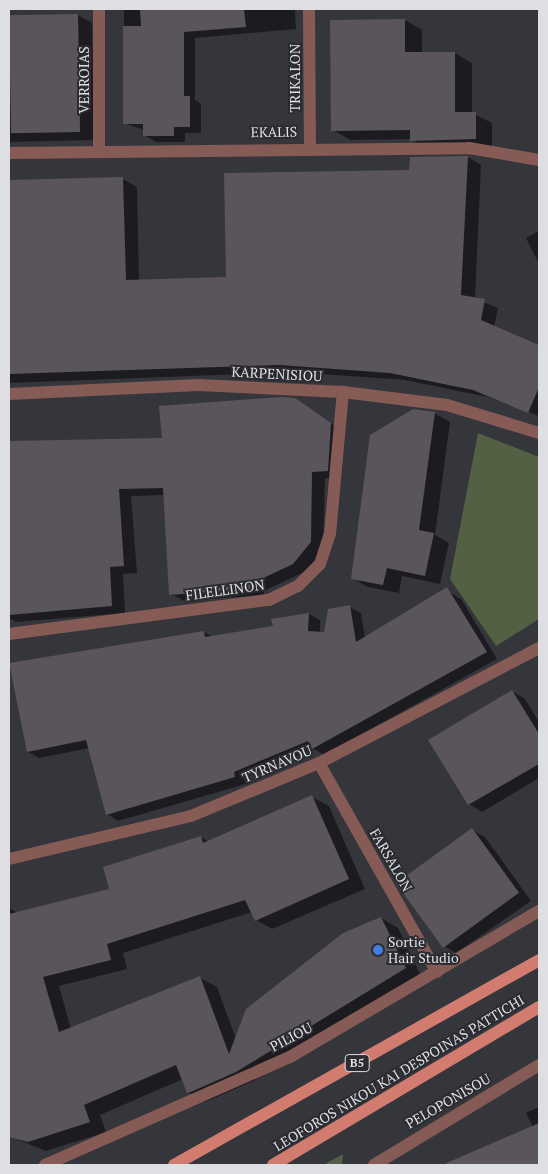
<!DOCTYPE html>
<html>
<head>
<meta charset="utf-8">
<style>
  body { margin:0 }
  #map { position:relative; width:548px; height:1174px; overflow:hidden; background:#35363c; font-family:"PT Serif",serif }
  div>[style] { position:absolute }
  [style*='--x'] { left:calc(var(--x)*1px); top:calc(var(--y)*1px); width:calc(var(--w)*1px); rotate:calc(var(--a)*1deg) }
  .green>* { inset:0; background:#536043 }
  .shadow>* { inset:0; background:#0007 }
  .building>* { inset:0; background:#59555b; transform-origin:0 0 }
  .minor>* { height:12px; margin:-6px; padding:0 6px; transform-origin:6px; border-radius:6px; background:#865b55 }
  .primary>* { height:12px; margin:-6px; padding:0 6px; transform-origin:6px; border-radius:6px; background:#d27c70 }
  .dots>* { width:14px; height:14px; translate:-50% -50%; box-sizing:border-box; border:2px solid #2b2c32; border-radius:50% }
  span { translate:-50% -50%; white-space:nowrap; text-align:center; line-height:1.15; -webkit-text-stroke:4px #2b2c32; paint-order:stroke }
  .shield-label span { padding:1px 4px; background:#2b2c32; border:1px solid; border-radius:4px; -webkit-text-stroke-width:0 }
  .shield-label { font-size:12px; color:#dedfe3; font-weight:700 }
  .street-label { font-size:14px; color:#dedfe3 }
  .poi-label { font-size:14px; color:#dedfe3 }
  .left { translate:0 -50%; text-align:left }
  .frame { position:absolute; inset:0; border:10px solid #dedfe3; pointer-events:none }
</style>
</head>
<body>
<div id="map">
  <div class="green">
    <i style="clip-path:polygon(478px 433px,539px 457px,539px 619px,496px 646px,450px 579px)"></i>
    <i style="clip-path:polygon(343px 1154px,342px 1165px,323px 1165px)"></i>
  </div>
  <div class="shadow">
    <i style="clip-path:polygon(124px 9px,295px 9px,296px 29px,195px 38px,195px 100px,201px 104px,201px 133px,185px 133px,185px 142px,156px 142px,144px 135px,144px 130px,124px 123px)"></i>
    <i style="clip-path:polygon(78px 15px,92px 23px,94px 140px,9px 142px,9px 17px)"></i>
    <i style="clip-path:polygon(405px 20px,422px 30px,422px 53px,455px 53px,472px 63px,472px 113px,492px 123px,492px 148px,428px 150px,411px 139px,350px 140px,333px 130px)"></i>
    <i style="clip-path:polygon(468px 157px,481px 165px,475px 299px,498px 308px,494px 327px,539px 346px,539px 416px,488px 397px,405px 380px,294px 372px,9px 383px,9px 183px,123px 179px,137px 187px,139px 281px,228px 279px,411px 171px,411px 158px)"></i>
    <i style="clip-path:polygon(539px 231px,539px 264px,526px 238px)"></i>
    <i style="clip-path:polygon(295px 399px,343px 432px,340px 478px,325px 478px,323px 550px,306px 571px,264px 591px,264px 595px,184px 601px,171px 594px,165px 495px,131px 496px,137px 573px,123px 574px,125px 613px,16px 622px,9px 618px,9px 442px,163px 439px)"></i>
    <i style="clip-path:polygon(434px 413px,450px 422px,435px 535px,449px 543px,440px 584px,402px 576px,399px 593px,368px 587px,352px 578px)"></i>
    <i style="clip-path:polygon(449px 592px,461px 599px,497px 659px,324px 755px,314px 749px,244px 778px,246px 784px,118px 821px,107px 814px,90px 748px,39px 758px,28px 752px,9px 664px,204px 632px,213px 637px,274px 627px,309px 614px,320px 620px,320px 633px,326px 634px,349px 607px,361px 613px,365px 638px)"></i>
    <i style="clip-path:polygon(512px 691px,525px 699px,539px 722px,539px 778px,482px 812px,469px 804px,430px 740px)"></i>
    <i style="clip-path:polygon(312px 797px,329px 806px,365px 889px,272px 929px,256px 920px,252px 912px,123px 953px,127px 969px,59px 986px,71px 1029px,200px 978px,217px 987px,236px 1039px,381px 918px,398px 928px,422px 978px,253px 1081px,210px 1100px,204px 1102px,188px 1092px,183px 1079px,100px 1115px,106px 1132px,46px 1151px,9px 1136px,9px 908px,18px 913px,111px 890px,201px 837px,209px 842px)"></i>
    <i style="clip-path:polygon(472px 830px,485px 837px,531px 901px,456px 953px,444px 946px)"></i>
    <i style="clip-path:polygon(539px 1107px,539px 1165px,465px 1165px,462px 1158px,533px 1127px,526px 1113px)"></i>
  </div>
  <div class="building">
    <i style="clip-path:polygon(244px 9px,246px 27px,184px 32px,184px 96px,190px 96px,190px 127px,174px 127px,174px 136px,143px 136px,143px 124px,123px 124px,123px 26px,141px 26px,140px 10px)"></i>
    <i style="left:78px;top:14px;width:118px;height:69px;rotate:89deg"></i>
    <i style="clip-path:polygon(405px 19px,405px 52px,455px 52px,455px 112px,476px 112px,476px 139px,410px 141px,410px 130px,331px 131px,330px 20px)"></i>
    <i style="clip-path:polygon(468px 156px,461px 295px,485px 299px,481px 320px,539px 345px,539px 387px,528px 413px,473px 390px,390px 373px,279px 365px,9px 374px,9px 180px,123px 177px,126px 280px,226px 277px,224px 173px,409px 170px,410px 157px)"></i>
    <i style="clip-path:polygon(281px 397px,295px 398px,331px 423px,328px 471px,312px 472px,311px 542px,293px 564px,251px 584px,252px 589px,169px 595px,163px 488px,119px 489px,124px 566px,110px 567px,112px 606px,9px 615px,9px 441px,162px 438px,159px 406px)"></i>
    <i style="clip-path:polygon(413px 409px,435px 412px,419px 530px,434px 533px,425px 576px,387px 568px,383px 585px,351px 579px,370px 435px)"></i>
    <i style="clip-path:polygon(447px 587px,487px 652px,312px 749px,308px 741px,234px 772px,235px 777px,106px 815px,86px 740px,27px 752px,9px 663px,204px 631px,205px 637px,273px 626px,271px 619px,309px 613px,308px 631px,324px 632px,328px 609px,350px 605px,356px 642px)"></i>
    <i style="clip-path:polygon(512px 690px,539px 734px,539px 764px,468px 805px,428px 740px)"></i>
    <i style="clip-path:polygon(312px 795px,349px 879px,255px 921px,245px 900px,107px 944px,111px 960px,43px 977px,59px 1032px,200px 976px,229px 1054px,246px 1009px,343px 933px,381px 917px,406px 968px,236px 1072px,193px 1091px,187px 1093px,176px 1065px,84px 1105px,90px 1122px,28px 1142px,9px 1137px,9px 914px,109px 889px,103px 867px,201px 836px,203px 843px)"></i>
    <i style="left:472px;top:828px;width:80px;height:94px;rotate:54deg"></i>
    <i style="clip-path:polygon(539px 1123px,539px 1165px,442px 1165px)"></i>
  </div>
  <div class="minor">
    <i style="--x:309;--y:9;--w:137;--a:89.6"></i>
    <i style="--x:99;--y:151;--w:142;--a:-90"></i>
    <i style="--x:9;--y:153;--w:460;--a:-0.6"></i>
    <i style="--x:469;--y:148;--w:71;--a:9.7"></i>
    <i style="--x:9;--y:394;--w:189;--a:-2.7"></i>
    <i style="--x:198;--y:385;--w:145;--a:2.8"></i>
    <i style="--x:343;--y:392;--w:105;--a:7.1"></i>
    <i style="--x:447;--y:405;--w:96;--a:16.9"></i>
    <i style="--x:9;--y:634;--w:262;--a:-7.5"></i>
    <i style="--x:269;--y:600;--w:32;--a:-26"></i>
    <i style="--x:298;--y:586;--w:31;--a:-45"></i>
    <i style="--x:320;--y:564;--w:32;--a:-72"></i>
    <i style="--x:330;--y:534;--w:143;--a:-84.8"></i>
    <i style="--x:319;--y:763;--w:240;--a:60.6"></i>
    <i style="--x:9;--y:859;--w:187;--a:-13.3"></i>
    <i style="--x:191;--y:816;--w:139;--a:-22.5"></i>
    <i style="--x:319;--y:763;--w:248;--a:-27.6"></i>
    <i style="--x:45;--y:1165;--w:268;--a:-23.8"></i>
    <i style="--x:290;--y:1057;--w:289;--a:-30.4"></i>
    <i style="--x:374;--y:1165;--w:193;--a:-31.2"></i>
  </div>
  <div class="primary">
    <i style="--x:174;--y:1165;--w:419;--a:-29.3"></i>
    <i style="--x:273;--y:1165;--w:309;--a:-30.7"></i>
  </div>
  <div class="dots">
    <i style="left:378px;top:950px;background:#3f7fe0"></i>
  </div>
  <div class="shield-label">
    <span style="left:357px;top:1063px">B5</span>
  </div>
  <div class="street-label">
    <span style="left:295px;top:78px;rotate:-90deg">TRIKALON</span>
    <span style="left:84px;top:80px;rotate:-90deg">VERROIAS</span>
    <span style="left:274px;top:132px;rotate:-1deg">EKALIS</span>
    <span style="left:277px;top:374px;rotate:3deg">KARPENISIOU</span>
    <span style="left:225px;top:590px;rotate:-8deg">FILELLINON</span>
    <span style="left:277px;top:764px;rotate:-23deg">TYRNAVOU</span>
    <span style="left:391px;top:860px;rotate:60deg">FARSALON</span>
    <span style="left:291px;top:1037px;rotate:-28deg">PILIOU</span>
    <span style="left:399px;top:1073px;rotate:-31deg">LEOFOROS NIKOU KAI DESPOINAS PATTICHI</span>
    <span style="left:448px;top:1101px;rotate:-30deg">PELOPONISOU</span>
  </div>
  <div class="poi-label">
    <span class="left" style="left:388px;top:950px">Sortie<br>Hair Studio</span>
  </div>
  <div class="frame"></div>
</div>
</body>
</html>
